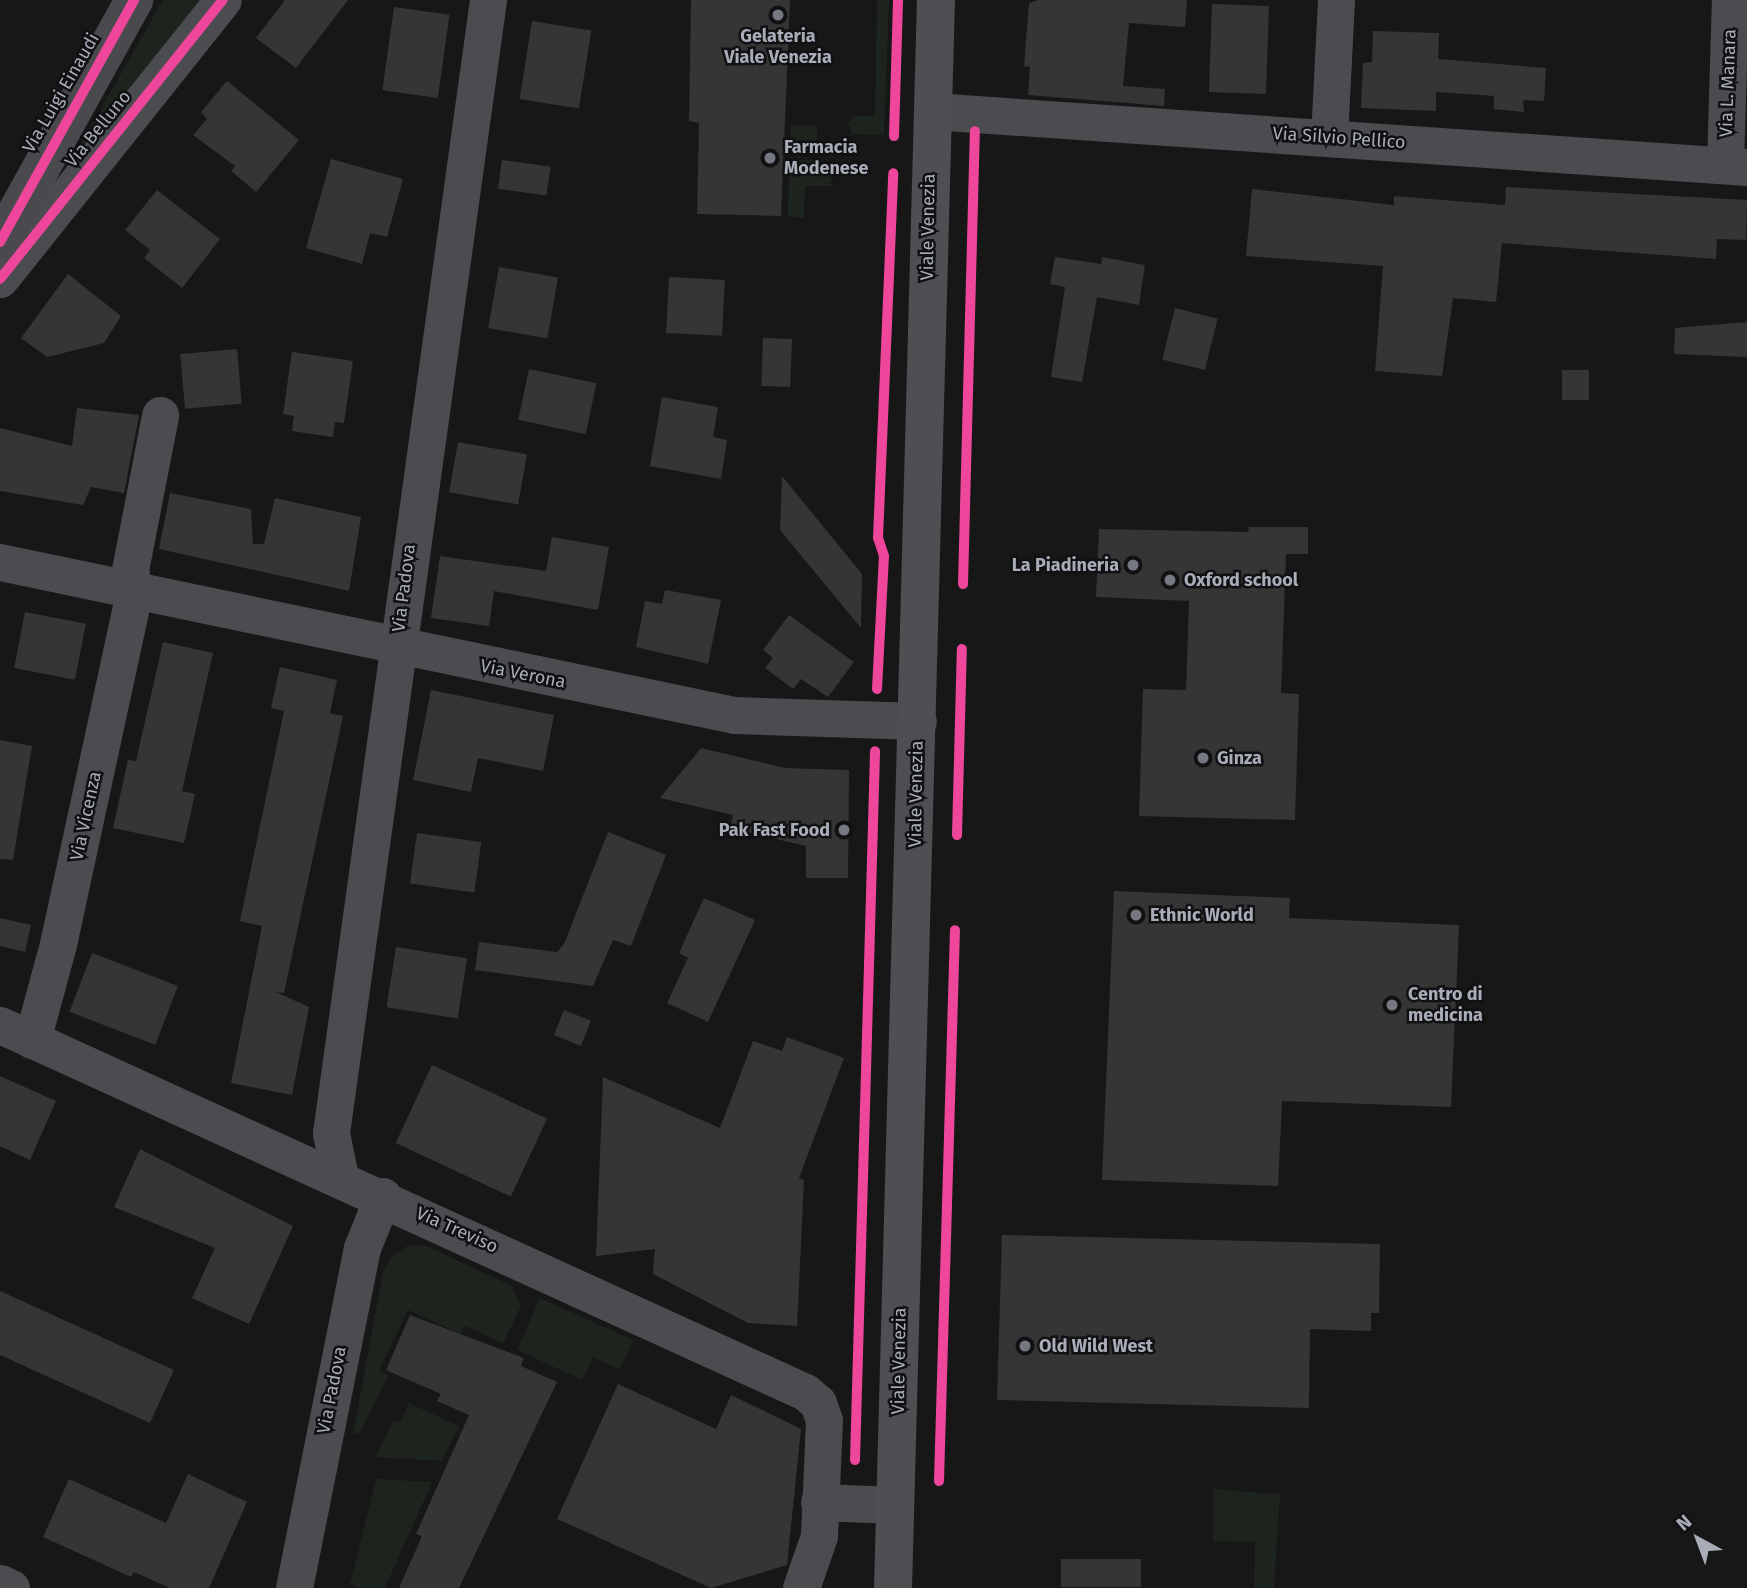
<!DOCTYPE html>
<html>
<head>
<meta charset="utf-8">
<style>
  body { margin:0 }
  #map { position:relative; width:1747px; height:1588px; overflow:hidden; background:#171717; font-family:"Fira Sans",sans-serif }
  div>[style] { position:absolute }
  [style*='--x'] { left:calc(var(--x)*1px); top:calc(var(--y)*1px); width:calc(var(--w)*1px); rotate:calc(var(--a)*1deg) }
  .green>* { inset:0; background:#1d241e; transform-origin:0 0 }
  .building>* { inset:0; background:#353536; transform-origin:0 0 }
  .street>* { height:37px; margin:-18.5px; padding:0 18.5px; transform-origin:18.5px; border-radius:18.5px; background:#4b4c50 }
  .secondary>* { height:38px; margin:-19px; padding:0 19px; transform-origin:19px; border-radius:19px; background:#4a4a4e }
  .primary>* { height:38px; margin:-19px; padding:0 19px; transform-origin:19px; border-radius:19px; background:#4d4f52 }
  .cycleway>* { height:10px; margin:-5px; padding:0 5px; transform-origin:5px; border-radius:5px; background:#ed469a }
  .dots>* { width:19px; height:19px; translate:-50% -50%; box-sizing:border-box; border:4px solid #111113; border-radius:50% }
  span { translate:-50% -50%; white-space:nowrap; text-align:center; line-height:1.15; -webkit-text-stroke:5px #111113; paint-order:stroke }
  .poi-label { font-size:18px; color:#a8adb8; font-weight:700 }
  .left { translate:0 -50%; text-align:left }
  .right { translate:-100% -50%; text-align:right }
  .street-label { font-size:18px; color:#a8adb8 }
  .north { position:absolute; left:1663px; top:1504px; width:70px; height:70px; -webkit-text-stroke:5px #111113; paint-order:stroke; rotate:319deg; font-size:19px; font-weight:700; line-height:28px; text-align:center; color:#a8adb8 }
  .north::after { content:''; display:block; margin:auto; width:24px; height:32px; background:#a8adb8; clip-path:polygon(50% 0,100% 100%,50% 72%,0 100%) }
</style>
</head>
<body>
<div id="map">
  <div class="green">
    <i style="clip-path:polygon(163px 0,210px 0,57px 185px,102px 107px)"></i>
    <i style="clip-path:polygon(877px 0,889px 0,884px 135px,852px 134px,848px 124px,854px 116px,875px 116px)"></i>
    <i style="left:791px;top:125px;width:26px;height:25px"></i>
    <i style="clip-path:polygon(789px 160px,817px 160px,832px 176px,831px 186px,805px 186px,804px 218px,788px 216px)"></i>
    <i style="clip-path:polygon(409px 1245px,424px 1245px,512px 1286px,521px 1306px,503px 1343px,465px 1326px,461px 1334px,408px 1310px,379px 1370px,388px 1376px,360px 1432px,353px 1434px,383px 1272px,390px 1258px)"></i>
    <i style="clip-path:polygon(540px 1298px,633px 1340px,620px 1369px,593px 1357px,582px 1380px,517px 1350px)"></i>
    <i style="clip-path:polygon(409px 1403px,459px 1426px,442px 1461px,376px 1457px,393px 1420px,400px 1422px)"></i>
    <i style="clip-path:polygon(376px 1479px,432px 1482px,385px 1588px,359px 1588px,350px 1584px)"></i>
    <i style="clip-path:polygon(1214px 1489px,1280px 1494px,1274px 1588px,1254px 1588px,1255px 1542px,1213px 1541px)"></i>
  </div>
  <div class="building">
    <i style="clip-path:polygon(285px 0,348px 0,296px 68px,256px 38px)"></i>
    <i style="clip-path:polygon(691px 0,790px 0,781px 216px,697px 214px,699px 123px,689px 121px)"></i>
    <i style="clip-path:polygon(1038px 0,1187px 0,1185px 27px,1129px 23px,1123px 86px,1165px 89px,1164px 106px,1028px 95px,1030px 67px,1024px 66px,1029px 3px)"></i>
    <i style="left:1212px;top:4px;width:57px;height:88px;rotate:2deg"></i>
    <i style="left:394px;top:7px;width:56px;height:84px;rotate:8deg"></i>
    <i style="left:532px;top:21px;width:60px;height:79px;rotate:9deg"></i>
    <i style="clip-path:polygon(1373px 31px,1439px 33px,1438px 59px,1546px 68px,1544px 101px,1523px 100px,1524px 112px,1494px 109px,1494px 96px,1436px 92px,1436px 111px,1361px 108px,1363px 63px,1372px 62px)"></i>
    <i style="clip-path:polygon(227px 81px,299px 140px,256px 192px,231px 171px,235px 166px,193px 135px,207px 119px,201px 112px)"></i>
    <i style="clip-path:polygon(331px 159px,403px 179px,387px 237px,370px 233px,362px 264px,306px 248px)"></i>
    <i style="left:502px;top:160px;width:49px;height:29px;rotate:8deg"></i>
    <i style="clip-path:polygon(1506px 187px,1747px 200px,1746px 240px,1717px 239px,1716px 259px,1502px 243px,1496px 302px,1453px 298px,1442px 376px,1375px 371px,1383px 266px,1246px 256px,1252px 189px,1394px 205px,1394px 196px,1505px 205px)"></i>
    <i style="clip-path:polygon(157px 190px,220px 239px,182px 288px,144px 258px,150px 250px,125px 230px)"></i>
    <i style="clip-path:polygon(1055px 257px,1101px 264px,1102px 257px,1145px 265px,1139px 305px,1097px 297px,1082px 382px,1051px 377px,1065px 287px,1050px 284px)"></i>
    <i style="left:499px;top:267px;width:60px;height:62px;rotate:10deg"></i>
    <i style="clip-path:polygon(68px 274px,121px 316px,104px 343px,47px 357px,21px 338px)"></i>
    <i style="left:669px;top:277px;width:56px;height:56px;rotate:3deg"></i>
    <i style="left:1175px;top:308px;width:44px;height:53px;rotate:14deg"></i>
    <i style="clip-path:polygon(1747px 322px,1747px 357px,1674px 354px,1675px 328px)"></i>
    <i style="left:763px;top:338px;width:29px;height:48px;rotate:2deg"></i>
    <i style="left:237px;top:349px;width:55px;height:57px;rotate:85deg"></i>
    <i style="clip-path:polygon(292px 352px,353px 361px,344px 423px,335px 422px,333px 437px,292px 431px,294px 416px,283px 414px)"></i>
    <i style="left:529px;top:369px;width:69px;height:52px;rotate:12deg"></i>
    <i style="left:1562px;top:370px;width:27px;height:30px"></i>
    <i style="clip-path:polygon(662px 397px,718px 407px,713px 437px,727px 440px,721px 479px,650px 466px)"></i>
    <i style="clip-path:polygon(77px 408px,139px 415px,124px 493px,91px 487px,83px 505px,0 491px,0 428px,72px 446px)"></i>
    <i style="left:458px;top:442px;width:70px;height:51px;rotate:10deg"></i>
    <i style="clip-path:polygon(782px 476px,862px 574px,861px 628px,780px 530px)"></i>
    <i style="clip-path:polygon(170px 493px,251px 509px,253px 544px,264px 544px,275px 498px,361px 517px,349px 591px,159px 549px)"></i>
    <i style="clip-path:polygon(1249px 527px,1308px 527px,1308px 554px,1286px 554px,1281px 693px,1299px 694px,1295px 820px,1139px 816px,1143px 689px,1186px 690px,1189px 601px,1096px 597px,1099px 529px,1248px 532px)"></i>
    <i style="clip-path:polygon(552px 537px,609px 547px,598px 610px,494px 591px,489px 626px,431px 618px,440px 556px,546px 571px)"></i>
    <i style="clip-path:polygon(665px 590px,721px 600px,708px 664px,636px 647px,645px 601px,662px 604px)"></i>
    <i style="left:25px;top:612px;width:62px;height:57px;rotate:11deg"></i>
    <i style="clip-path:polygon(789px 615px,854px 662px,828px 697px,801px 679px,793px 689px,765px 668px,773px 658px,763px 650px)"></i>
    <i style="clip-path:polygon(163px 642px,213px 653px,182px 791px,195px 794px,184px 843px,113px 828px,128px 760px,136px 761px)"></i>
    <i style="clip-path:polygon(280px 667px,337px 680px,330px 713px,343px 716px,284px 993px,276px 992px,309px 1007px,292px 1095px,231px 1083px,262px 926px,240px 921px,284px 711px,271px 708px)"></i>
    <i style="clip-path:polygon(431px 690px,554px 715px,543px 771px,478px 758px,471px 792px,413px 780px)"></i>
    <i style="clip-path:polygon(0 740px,32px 746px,13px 860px,0 859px)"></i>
    <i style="clip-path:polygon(701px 748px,785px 768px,849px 770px,848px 878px,806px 878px,806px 846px,730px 828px,733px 815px,660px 798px)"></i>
    <i style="clip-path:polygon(608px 832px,666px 855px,631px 946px,613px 940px,593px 986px,475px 970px,479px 942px,557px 952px,564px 944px)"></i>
    <i style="left:417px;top:833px;width:65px;height:51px;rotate:8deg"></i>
    <i style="clip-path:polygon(1114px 891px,1290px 898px,1289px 918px,1459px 925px,1451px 1107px,1282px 1101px,1278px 1186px,1102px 1180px)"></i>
    <i style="clip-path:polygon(704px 898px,755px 920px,708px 1022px,667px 1003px,688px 958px,679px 953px)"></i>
    <i style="clip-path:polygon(0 918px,31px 925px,25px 952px,0 946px)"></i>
    <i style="left:396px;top:947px;width:72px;height:61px;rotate:9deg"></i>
    <i style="left:92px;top:953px;width:92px;height:63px;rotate:21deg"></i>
    <i style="left:564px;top:1010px;width:29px;height:27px;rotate:22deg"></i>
    <i style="clip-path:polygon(787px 1037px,844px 1058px,799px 1178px,804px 1180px,797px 1326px,748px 1323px,653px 1274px,655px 1249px,596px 1256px,603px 1077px,720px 1128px,753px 1041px,782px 1051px)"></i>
    <i style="left:432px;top:1065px;width:127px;height:86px;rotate:25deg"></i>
    <i style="clip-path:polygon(0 1076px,56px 1101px,30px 1160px,0 1146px)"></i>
    <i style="clip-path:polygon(140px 1149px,293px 1226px,249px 1324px,192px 1298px,215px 1248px,114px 1207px)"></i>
    <i style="clip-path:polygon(1002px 1235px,1380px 1244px,1379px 1313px,1371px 1313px,1371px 1331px,1310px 1329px,1309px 1408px,997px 1400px)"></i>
    <i style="clip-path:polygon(0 1291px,174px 1370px,150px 1423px,0 1355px)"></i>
    <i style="clip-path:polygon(410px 1315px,524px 1358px,521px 1366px,557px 1382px,459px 1588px,399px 1588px,422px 1536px,416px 1534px,469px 1415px,437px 1401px,441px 1394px,386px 1370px)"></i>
    <i style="clip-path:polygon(618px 1384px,716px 1429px,731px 1395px,801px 1429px,787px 1565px,711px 1588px,557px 1519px)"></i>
    <i style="clip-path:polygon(188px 1474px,247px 1502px,209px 1588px,170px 1588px,134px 1572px,131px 1577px,43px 1537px,69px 1479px,166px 1523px)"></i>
    <i style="left:1061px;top:1559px;width:80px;height:28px"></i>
  </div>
  <div class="street">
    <i style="--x:932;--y:111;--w:817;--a:3.93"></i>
    <i style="--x:1329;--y:138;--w:138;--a:-87.1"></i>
    <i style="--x:1725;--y:165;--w:165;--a:-88.3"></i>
    <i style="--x:0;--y:279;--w:357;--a:-51.4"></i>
    <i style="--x:0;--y:562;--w:750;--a:11.77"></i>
    <i style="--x:734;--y:715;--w:184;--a:1.9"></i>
    <i style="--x:0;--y:1025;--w:885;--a:24.51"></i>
    <i style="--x:805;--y:1392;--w:17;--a:40"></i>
    <i style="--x:818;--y:1403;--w:18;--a:71"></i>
    <i style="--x:824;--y:1420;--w:116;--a:92.5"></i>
    <i style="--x:819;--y:1536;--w:55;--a:109.1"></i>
    <i style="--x:32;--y:1040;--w:99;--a:-74.8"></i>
    <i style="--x:58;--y:944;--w:360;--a:-77.8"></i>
    <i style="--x:134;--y:592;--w:22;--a:-100"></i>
    <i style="--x:130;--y:570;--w:158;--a:-79"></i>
    <i style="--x:340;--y:1177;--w:45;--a:-101.6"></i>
    <i style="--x:331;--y:1133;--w:1144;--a:-82.11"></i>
    <i style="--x:819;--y:1502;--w:76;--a:2.3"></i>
    <i style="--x:0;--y:1583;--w:12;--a:24"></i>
    <i style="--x:294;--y:1588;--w:347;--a:-78.7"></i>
    <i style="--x:362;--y:1248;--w:56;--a:-68"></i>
  </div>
  <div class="secondary">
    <i style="--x:0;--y:242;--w:277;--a:-61"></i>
  </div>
  <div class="primary">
    <i style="--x:893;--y:1588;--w:1589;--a:-88.45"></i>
  </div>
  <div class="cycleway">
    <i style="--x:894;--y:136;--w:136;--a:-88.3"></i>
    <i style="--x:0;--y:242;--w:277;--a:-61"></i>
    <i style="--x:0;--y:279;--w:357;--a:-51.4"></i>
    <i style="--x:963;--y:584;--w:453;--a:-88.5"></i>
    <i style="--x:877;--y:689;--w:133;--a:-87"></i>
    <i style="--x:884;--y:556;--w:19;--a:-108"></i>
    <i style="--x:878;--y:538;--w:365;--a:-87.6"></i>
    <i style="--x:957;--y:835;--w:186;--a:-88.5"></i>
    <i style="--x:855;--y:1460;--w:709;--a:-88.38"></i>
    <i style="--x:939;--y:1481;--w:551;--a:-88.34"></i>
  </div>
  <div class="dots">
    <i style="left:778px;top:15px;background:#757880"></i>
    <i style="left:770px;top:158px;background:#757880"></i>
    <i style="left:1133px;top:565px;background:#757880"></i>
    <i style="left:1170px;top:580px;background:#757880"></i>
    <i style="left:1203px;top:758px;background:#757880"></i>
    <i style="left:844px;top:830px;background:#757880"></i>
    <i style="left:1136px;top:915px;background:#757880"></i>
    <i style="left:1392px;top:1005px;background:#757880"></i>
    <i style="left:1025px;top:1346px;background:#757880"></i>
  </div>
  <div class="poi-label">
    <span style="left:778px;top:47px">Gelateria<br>Viale Venezia</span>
    <span class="left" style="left:784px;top:158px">Farmacia<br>Modenese</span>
    <span class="right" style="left:1119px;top:565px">La Piadineria</span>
    <span class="left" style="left:1184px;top:580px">Oxford school</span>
    <span class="left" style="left:1217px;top:758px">Ginza</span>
    <span class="right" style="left:830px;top:830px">Pak Fast Food</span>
    <span class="left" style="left:1150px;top:915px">Ethnic World</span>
    <span class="left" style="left:1408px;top:1005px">Centro di<br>medicina</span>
    <span class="left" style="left:1039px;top:1346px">Old Wild West</span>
  </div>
  <div class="street-label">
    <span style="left:1728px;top:83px;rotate:-88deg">Via L. Manara</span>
    <span style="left:61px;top:93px;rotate:-60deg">Via Luigi Einaudi</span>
    <span style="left:98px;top:129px;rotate:-51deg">Via Belluno</span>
    <span style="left:1339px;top:138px;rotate:4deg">Via Silvio Pellico</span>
    <span style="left:928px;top:227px;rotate:-89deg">Viale Venezia</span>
    <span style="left:404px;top:588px;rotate:-83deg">Via Padova</span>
    <span style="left:523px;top:674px;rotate:11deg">Via Verona</span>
    <span style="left:916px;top:794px;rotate:-89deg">Viale Venezia</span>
    <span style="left:86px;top:816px;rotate:-78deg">Via Vicenza</span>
    <span style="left:457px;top:1230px;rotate:24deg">Via Treviso</span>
    <span style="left:899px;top:1361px;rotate:-89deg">Viale Venezia</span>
    <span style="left:332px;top:1390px;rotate:-79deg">Via Padova</span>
  </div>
  <div class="north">N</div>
</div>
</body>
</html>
